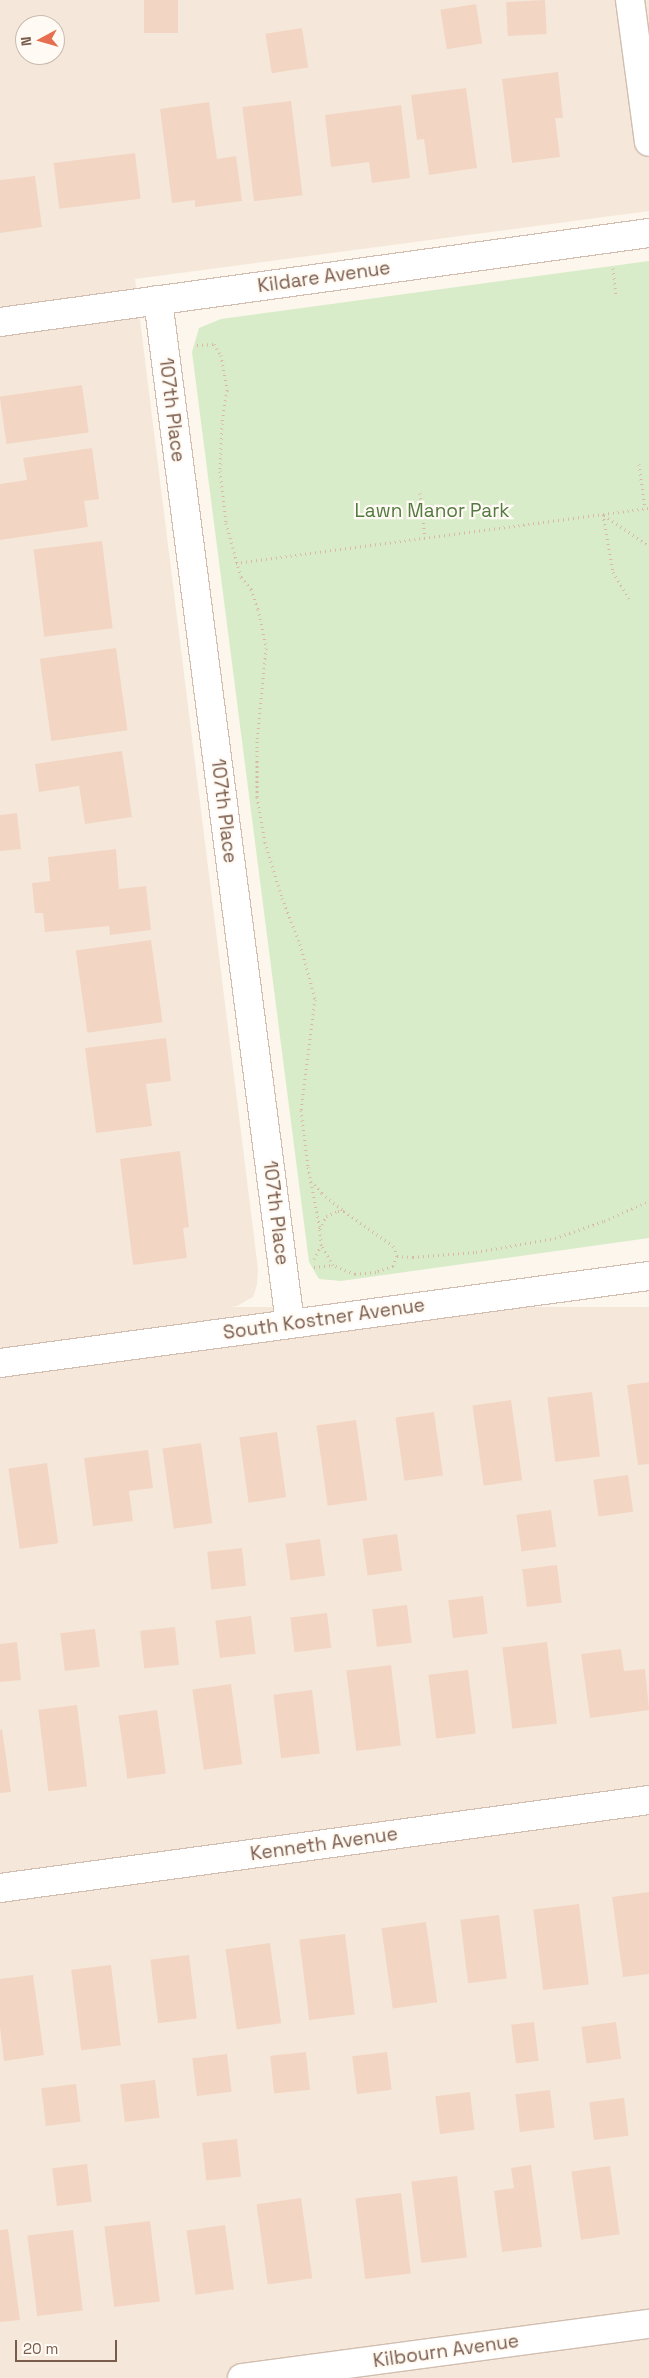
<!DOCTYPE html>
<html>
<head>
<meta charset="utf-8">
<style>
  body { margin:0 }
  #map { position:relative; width:649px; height:2378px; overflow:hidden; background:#fdf6ec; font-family:"Space Grotesk",sans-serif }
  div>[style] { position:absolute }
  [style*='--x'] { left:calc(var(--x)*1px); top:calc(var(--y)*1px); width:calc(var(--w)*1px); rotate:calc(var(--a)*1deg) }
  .residential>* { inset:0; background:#f5e8da; transform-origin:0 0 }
  .green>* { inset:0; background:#d8ecc9 }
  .building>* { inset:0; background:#f3d5c3; transform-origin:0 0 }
  .path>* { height:3px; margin-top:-1.5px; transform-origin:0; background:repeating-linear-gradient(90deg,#d9b8a5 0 1px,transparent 0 5px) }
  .roads { filter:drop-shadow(1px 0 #d1beb0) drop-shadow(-1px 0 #d1beb0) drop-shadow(0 1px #d1beb0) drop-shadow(0 -1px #d1beb0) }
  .street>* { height:28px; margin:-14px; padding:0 14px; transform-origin:14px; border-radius:14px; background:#fff }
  span { translate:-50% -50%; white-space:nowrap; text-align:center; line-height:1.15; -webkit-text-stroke:4.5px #fffaf3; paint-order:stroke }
  .street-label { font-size:19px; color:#7a5c4d }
  .park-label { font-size:19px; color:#537a41 }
  .north { position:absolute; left:15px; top:15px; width:50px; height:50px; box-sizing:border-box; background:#fffaf3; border:1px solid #cabbb1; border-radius:50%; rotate:264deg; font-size:14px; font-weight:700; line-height:20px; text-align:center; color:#7a5c4d }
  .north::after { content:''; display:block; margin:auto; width:18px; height:22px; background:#e76f51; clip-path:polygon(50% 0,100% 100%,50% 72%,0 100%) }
  .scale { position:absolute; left:15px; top:2340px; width:102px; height:22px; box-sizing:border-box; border:2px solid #7a5c4d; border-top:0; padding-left:6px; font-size:15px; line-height:18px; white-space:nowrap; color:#7a5c4d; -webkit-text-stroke:4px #fffaf3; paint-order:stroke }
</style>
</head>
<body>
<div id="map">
  <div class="residential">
    <i style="clip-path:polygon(evenodd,0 0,649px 0,649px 211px,135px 279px,258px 1269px,257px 1285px,253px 1297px,237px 1306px,0 1337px,0 0,25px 25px,55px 25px,55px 55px,25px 55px,25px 25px)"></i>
    <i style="left:649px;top:1307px;width:1071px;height:655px;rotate:90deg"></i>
  </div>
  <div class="green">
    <i style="clip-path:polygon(649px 261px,649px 1238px,341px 1281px,319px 1279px,309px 1262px,192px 352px,199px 328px,221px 319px)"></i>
  </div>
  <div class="building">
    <i style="left:144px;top:0;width:34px;height:33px"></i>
    <i style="left:545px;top:0;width:34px;height:39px;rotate:87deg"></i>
    <i style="left:476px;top:4px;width:40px;height:36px;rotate:81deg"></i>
    <i style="left:302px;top:28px;width:40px;height:37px;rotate:81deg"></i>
    <i style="clip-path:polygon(558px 72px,563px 118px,555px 118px,560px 157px,512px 163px,502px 79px)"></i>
    <i style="clip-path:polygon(466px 88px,477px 168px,429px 175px,424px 139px,417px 140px,411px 95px)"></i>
    <i style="left:291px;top:101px;width:95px;height:49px;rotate:83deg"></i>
    <i style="clip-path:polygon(209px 102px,217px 159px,236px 156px,242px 201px,195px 207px,195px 200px,172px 203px,160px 109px)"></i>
    <i style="clip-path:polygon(401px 105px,410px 178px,372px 183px,369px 162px,331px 167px,325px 115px)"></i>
    <i style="left:135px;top:153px;width:46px;height:82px;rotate:83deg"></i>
    <i style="clip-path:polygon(35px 176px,42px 227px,0 233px,0 180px)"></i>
    <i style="left:82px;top:385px;width:48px;height:83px;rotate:82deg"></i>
    <i style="clip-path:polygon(92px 448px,99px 499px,84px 501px,88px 527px,0 540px,0 484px,27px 480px,23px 458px)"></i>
    <i style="left:102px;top:541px;width:88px;height:69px;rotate:83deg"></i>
    <i style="left:116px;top:648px;width:83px;height:77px;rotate:82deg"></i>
    <i style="clip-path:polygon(122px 751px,132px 817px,85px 824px,79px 786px,39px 792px,35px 764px)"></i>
    <i style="clip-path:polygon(17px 813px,21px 849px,0 851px,0 815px)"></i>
    <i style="clip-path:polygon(116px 849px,119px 889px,146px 886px,151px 930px,110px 935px,109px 926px,45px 932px,43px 913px,35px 913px,32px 883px,50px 881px,48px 857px)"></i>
    <i style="left:151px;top:940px;width:83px;height:76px;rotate:82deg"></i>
    <i style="clip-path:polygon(166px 1038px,171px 1081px,146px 1084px,152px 1126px,96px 1133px,85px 1048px)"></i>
    <i style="clip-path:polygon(180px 1151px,189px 1227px,183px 1228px,187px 1258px,133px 1265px,120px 1159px)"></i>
    <i style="clip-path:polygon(649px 1382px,649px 1464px,638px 1465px,627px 1385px)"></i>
    <i style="left:592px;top:1392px;width:65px;height:45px;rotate:83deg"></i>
    <i style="left:511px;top:1400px;width:81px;height:39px;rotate:82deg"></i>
    <i style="left:434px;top:1412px;width:64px;height:39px;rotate:82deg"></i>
    <i style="left:356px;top:1420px;width:81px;height:40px;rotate:82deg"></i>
    <i style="left:277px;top:1432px;width:66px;height:38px;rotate:82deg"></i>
    <i style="left:201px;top:1443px;width:81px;height:39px;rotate:82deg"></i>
    <i style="clip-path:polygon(148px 1450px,153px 1488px,129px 1491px,133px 1521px,93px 1526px,84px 1458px)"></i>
    <i style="left:47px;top:1463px;width:81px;height:39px;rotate:82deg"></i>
    <i style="left:628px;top:1475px;width:37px;height:35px;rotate:82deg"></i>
    <i style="left:551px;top:1510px;width:37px;height:35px;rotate:82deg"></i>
    <i style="left:397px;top:1534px;width:37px;height:35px;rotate:82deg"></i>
    <i style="left:320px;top:1539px;width:37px;height:35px;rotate:82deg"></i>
    <i style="left:242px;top:1548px;width:38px;height:35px;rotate:84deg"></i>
    <i style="left:557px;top:1565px;width:38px;height:35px;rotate:83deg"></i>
    <i style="left:483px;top:1596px;width:38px;height:35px;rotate:83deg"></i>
    <i style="left:407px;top:1605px;width:38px;height:35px;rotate:83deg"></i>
    <i style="left:327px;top:1613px;width:35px;height:37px;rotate:83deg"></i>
    <i style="left:251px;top:1616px;width:38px;height:36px;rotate:83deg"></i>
    <i style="left:175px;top:1627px;width:38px;height:35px;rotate:84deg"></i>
    <i style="left:95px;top:1629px;width:38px;height:35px;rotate:83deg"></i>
    <i style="clip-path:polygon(17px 1642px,21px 1680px,0 1682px,0 1644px)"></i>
    <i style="left:547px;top:1642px;width:82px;height:45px;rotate:83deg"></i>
    <i style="clip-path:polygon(621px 1649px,624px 1671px,645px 1669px,649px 1710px,590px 1718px,581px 1654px)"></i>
    <i style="left:391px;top:1665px;width:81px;height:45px;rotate:83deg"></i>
    <i style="left:468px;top:1670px;width:64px;height:40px;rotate:83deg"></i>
    <i style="left:231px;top:1684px;width:81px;height:39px;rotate:82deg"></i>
    <i style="left:312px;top:1690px;width:64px;height:39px;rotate:83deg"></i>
    <i style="left:77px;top:1705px;width:82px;height:39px;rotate:83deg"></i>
    <i style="left:157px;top:1710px;width:64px;height:39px;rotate:82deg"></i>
    <i style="clip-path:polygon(2px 1729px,11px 1792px,0 1793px,0 1730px)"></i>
    <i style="clip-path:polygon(649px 1892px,649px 1974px,623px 1977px,612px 1897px)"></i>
    <i style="left:579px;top:1904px;width:81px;height:46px;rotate:83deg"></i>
    <i style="left:499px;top:1915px;width:64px;height:39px;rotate:83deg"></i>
    <i style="left:426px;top:1922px;width:81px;height:45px;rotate:82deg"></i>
    <i style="left:345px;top:1934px;width:81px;height:46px;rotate:83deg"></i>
    <i style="left:270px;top:1943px;width:81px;height:45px;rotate:82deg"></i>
    <i style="left:189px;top:1955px;width:64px;height:39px;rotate:83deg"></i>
    <i style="left:111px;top:1965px;width:81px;height:40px;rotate:83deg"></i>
    <i style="clip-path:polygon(33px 1975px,44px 2055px,4px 2061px,0 2027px,0 1979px)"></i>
    <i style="left:534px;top:2022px;width:39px;height:23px;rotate:83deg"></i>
    <i style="left:616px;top:2022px;width:37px;height:35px;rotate:82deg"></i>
    <i style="left:306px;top:2052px;width:38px;height:36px;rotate:84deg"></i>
    <i style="left:387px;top:2052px;width:38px;height:35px;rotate:83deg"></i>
    <i style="left:227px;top:2054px;width:38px;height:35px;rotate:83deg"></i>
    <i style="left:155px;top:2080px;width:38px;height:35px;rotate:83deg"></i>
    <i style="left:76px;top:2084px;width:38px;height:35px;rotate:83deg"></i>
    <i style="left:550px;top:2090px;width:38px;height:35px;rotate:83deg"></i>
    <i style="left:470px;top:2092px;width:38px;height:35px;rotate:83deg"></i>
    <i style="left:624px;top:2098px;width:38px;height:35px;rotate:83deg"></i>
    <i style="left:237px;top:2139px;width:38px;height:35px;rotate:84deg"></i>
    <i style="left:87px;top:2164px;width:38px;height:35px;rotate:83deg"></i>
    <i style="clip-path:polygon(531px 2165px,542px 2247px,502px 2252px,494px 2191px,514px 2188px,511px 2168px)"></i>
    <i style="left:610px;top:2166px;width:69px;height:39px;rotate:82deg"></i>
    <i style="left:457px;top:2176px;width:82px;height:46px;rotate:83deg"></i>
    <i style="left:401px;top:2193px;width:81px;height:46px;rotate:83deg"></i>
    <i style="left:301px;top:2198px;width:81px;height:45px;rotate:82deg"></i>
    <i style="left:150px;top:2221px;width:81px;height:46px;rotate:83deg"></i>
    <i style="left:225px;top:2225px;width:65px;height:39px;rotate:82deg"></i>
    <i style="clip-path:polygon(8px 2229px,20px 2320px,0 2322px,0 2230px)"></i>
    <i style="left:73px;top:2230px;width:81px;height:46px;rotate:83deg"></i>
  </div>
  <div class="path">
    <i style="--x:613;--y:268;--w:27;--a:84"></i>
    <i style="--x:197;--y:345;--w:17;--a:-3"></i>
    <i style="--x:214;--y:344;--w:13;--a:58"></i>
    <i style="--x:221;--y:355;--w:36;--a:80"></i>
    <i style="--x:227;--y:390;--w:33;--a:99"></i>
    <i style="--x:222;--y:423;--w:48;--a:92.4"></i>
    <i style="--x:220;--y:471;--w:52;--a:83.4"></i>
    <i style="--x:226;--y:523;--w:56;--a:74.5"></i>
    <i style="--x:241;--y:577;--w:16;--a:50"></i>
    <i style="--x:251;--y:589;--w:21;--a:71"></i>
    <i style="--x:258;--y:609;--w:40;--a:78"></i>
    <i style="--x:266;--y:648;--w:93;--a:95.5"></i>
    <i style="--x:257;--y:741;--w:56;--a:90"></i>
    <i style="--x:257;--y:797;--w:46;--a:79.9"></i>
    <i style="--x:265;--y:842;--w:59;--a:73.1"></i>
    <i style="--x:282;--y:898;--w:49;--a:68.6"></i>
    <i style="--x:300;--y:944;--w:57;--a:74.7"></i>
    <i style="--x:315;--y:999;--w:112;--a:97.2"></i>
    <i style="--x:301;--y:1110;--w:57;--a:83"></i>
    <i style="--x:308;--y:1167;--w:63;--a:79"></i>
    <i style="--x:639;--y:464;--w:45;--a:82.4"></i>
    <i style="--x:420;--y:493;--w:45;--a:83.7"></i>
    <i style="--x:603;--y:514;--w:59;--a:80.2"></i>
    <i style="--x:613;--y:572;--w:31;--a:59"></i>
    <i style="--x:604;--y:515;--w:55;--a:34.6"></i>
    <i style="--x:236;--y:563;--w:417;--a:-7.6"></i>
    <i style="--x:311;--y:1181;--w:16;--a:47"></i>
    <i style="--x:322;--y:1193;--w:27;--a:39"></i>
    <i style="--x:338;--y:1211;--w:6;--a:0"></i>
    <i style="--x:344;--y:1211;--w:60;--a:35.5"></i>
    <i style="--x:393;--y:1246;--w:11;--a:68"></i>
    <i style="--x:397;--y:1256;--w:11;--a:112"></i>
    <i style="--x:393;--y:1266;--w:18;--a:161"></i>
    <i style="--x:376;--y:1272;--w:21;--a:175"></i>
    <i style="--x:355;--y:1274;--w:24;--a:-158"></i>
    <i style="--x:333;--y:1265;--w:23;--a:-121"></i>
    <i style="--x:321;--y:1245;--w:16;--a:-94"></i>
    <i style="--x:320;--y:1229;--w:14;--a:-65"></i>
    <i style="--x:326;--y:1216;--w:13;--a:-23"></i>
    <i style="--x:397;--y:1256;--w:16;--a:4"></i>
    <i style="--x:413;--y:1257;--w:63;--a:-4.5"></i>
    <i style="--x:476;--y:1252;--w:80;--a:-10"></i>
    <i style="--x:555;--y:1238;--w:52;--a:-19.1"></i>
    <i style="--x:604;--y:1221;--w:49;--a:-24"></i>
    <i style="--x:314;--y:1259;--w:16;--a:-63"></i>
    <i style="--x:314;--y:1267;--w:19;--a:-6"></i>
  </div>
  <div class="roads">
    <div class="street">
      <i style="--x:630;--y:0;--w:143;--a:82.4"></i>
      <i style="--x:158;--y:300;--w:1031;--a:82.65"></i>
      <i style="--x:0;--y:322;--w:655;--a:-7.81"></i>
      <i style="--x:0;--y:1363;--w:655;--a:-7.64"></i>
      <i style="--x:0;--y:1888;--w:655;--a:-7.72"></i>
      <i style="--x:242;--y:2378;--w:411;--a:-7.6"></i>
    </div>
  </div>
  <div class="street-label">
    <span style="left:324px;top:277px;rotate:-8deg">Kildare Avenue</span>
    <span style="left:172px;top:410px;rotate:83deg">107th Place</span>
    <span style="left:224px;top:811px;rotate:83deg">107th Place</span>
    <span style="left:276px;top:1213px;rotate:83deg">107th Place</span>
    <span style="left:324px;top:1319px;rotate:-8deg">South Kostner Avenue</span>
    <span style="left:324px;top:1844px;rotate:-8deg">Kenneth Avenue</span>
    <span style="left:446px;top:2351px;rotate:-8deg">Kilbourn Avenue</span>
  </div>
  <div class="park-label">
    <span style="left:432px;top:511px">Lawn Manor Park</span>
  </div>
  <div class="north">N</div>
  <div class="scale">20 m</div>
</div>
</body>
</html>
